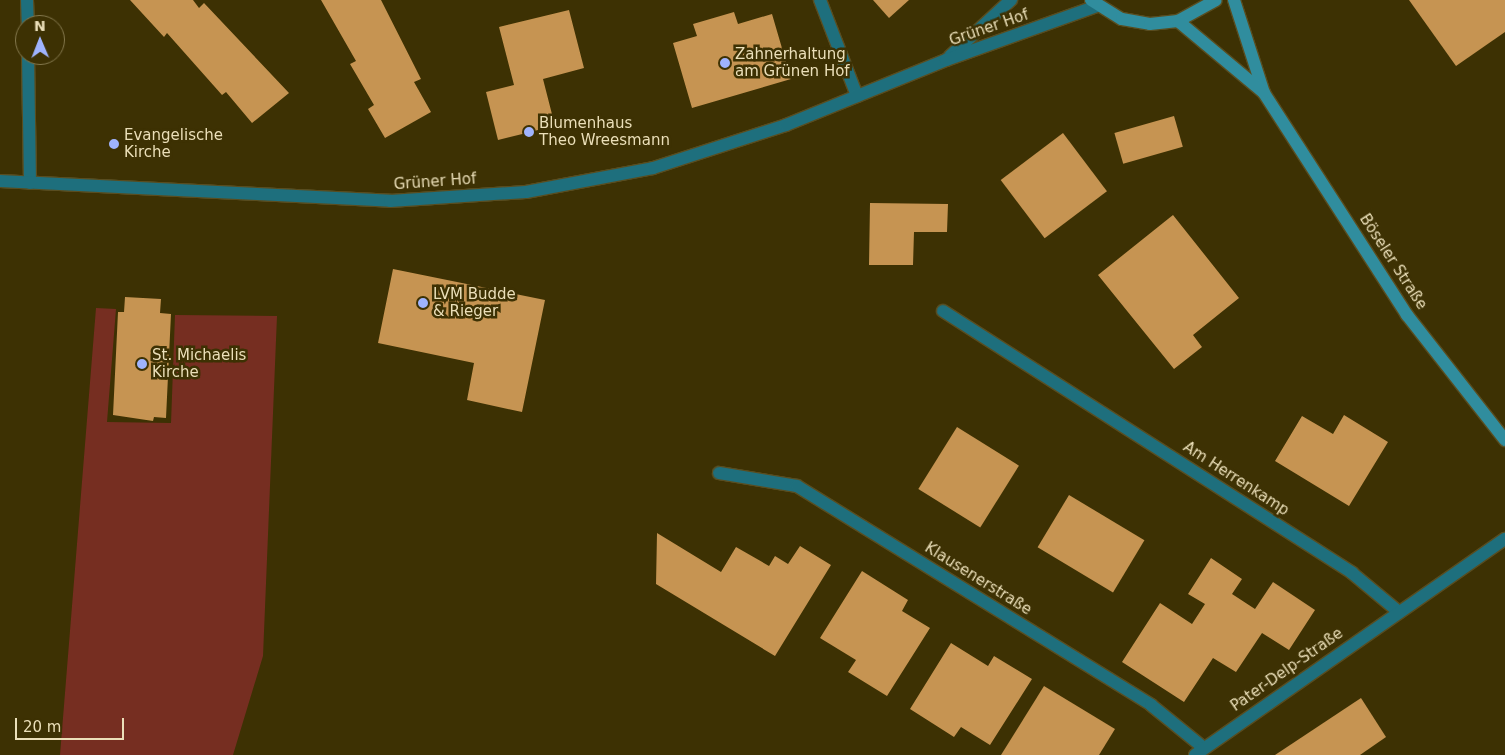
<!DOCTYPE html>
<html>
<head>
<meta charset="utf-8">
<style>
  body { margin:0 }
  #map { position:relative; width:1505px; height:755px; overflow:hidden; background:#3d3103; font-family:"DejaVu Sans",sans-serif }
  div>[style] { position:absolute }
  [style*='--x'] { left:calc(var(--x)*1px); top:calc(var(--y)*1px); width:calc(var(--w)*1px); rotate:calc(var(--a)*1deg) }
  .green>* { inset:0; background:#762e21 }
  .building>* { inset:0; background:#c69452; transform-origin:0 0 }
  .roads { filter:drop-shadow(1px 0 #594d20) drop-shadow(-1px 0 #594d20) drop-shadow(0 1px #594d20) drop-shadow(0 -1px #594d20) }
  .minor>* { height:12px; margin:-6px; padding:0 6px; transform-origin:6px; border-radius:6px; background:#1e6f7d }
  .tertiary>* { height:12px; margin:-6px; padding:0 6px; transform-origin:6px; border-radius:6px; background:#1e6f7d }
  .secondary>* { height:12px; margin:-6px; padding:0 6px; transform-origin:6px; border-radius:6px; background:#308d9e }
  .dots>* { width:14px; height:14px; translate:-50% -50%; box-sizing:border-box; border:2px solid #3d3103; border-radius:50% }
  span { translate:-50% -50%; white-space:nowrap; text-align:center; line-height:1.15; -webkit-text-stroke:5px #3d3103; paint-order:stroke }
  .street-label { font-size:15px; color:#ebdfb9 }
  .poi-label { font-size:15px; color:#ebdfb9 }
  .left { translate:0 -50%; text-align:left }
  .north { position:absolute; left:15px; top:15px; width:50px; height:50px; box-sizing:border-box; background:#3d3103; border:1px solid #83774c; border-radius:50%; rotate:359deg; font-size:14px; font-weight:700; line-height:20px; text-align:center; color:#ebdfb9 }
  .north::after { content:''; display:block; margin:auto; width:18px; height:22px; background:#9fb3fd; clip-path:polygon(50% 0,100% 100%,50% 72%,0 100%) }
  .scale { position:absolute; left:15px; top:718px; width:109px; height:22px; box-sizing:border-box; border:2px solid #ebdfb9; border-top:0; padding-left:6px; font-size:15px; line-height:18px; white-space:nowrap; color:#ebdfb9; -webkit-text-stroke:4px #3d3103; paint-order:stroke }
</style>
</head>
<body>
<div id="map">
  <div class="green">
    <i style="clip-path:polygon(96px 308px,116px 309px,107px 422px,171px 423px,175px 315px,277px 316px,263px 656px,233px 755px,60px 755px)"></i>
  </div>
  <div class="building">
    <i style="clip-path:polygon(130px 0,193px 0,199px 8px,204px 3px,289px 93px,252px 123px,226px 92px,222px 95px,167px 33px,164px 37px)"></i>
    <i style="clip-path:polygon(321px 0,381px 0,421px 79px,414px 82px,431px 112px,385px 138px,368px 109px,374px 105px,350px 64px,356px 61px)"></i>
    <i style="clip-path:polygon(873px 0,909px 0,889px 18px)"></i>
    <i style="clip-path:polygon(1409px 0,1505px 0,1505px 32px,1456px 66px)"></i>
    <i style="clip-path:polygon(569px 10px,584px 68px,543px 79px,555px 126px,498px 140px,486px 92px,514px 85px,499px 27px)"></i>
    <i style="clip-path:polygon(734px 12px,738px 24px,772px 14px,791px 79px,692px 108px,673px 43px,697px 36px,693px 24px)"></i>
    <i style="left:1174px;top:116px;width:32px;height:62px;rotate:74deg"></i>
    <i style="left:1063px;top:133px;width:73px;height:78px;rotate:53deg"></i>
    <i style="clip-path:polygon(870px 203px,948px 204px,947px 232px,914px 232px,913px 265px,869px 265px)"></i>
    <i style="clip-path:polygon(1173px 215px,1239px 298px,1193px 335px,1202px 347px,1174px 369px,1098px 275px)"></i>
    <i style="clip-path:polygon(393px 269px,545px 300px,522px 412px,467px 400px,474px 363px,378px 343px)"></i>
    <i style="clip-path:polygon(125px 297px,161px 299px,160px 313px,171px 314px,166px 418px,154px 417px,153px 421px,113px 415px,118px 312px,124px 312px)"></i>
    <i style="clip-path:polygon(1344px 415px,1388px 442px,1349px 506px,1275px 461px,1302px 416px,1333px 434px)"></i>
    <i style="left:957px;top:427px;width:73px;height:73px;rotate:32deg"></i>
    <i style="left:1069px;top:495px;width:88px;height:61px;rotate:31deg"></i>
    <i style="clip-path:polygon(657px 533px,721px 572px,736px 547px,769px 566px,775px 556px,788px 564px,800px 546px,831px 565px,775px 656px,656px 584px)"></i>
    <i style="clip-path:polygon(1211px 558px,1242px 579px,1232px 594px,1255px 609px,1273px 582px,1315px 610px,1289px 650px,1262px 633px,1236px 672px,1213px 658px,1184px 702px,1122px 662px,1160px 603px,1192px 624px,1205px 604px,1188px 594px)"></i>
    <i style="clip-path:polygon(862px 571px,908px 600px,902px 611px,930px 628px,887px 696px,848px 672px,856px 660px,820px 638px)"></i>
    <i style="clip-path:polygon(951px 643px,988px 666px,994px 656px,1032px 679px,990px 745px,961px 727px,954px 737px,910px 709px)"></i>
    <i style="clip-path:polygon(1044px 686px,1115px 729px,1099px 755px,1001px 755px)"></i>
    <i style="clip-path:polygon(1361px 698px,1386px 737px,1360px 755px,1275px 755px)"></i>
  </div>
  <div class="roads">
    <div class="minor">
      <i style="--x:27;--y:0;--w:25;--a:88"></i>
      <i style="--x:820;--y:0;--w:103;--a:68.9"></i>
      <i style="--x:28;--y:55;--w:128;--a:89.1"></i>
      <i style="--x:943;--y:311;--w:486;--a:32.6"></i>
      <i style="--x:1352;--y:573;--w:61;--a:39.7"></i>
      <i style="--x:719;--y:473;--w:79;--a:9.5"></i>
      <i style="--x:797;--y:486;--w:416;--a:31.7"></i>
      <i style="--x:1151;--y:705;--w:68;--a:39.1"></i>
      <i style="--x:1195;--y:755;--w:378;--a:-34.9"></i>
    </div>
    <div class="tertiary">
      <i style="--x:950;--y:56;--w:83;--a:-42.6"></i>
      <i style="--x:0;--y:181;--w:391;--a:2.9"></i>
      <i style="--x:390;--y:201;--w:136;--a:-3.8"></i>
      <i style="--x:526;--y:192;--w:129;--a:-10.7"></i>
      <i style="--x:653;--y:168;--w:140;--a:-17.9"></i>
      <i style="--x:786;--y:125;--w:173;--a:-22.1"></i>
      <i style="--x:946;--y:60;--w:160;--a:-19.7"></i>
    </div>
    <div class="secondary">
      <i style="--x:1091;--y:0;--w:36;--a:32"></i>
      <i style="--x:1122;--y:19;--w:28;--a:10"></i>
      <i style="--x:1150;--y:24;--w:28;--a:-6"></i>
      <i style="--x:1178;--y:21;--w:43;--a:-28.9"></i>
      <i style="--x:1234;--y:0;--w:98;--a:72.1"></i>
      <i style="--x:1264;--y:93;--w:264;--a:57.2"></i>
      <i style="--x:1407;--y:315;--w:159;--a:51.9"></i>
      <i style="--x:1178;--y:21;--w:112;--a:39.9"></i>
    </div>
  </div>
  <div class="dots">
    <i style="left:725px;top:63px;background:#9fb3fd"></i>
    <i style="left:529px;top:132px;background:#9fb3fd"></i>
    <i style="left:114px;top:144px;background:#9fb3fd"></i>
    <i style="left:423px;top:303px;background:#9fb3fd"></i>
    <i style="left:142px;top:364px;background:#9fb3fd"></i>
  </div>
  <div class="street-label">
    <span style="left:989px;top:28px;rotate:-19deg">Grüner Hof</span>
    <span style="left:435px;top:182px;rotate:-4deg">Grüner Hof</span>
    <span style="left:1393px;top:262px;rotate:57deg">Böseler Straße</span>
    <span style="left:1236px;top:479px;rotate:33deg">Am Herrenkamp</span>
    <span style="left:978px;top:579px;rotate:32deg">Klausenerstraße</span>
    <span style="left:1287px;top:670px;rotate:-35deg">Pater-Delp-Straße</span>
  </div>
  <div class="poi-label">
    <span class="left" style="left:735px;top:63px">Zahnerhaltung<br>am Grünen Hof</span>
    <span class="left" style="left:539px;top:132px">Blumenhaus<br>Theo Wreesmann</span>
    <span class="left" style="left:124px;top:144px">Evangelische<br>Kirche</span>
    <span class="left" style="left:433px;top:303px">LVM Budde<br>&amp; Rieger</span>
    <span class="left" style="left:152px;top:364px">St. Michaelis<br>Kirche</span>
  </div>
  <div class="north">N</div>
  <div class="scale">20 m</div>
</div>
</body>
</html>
